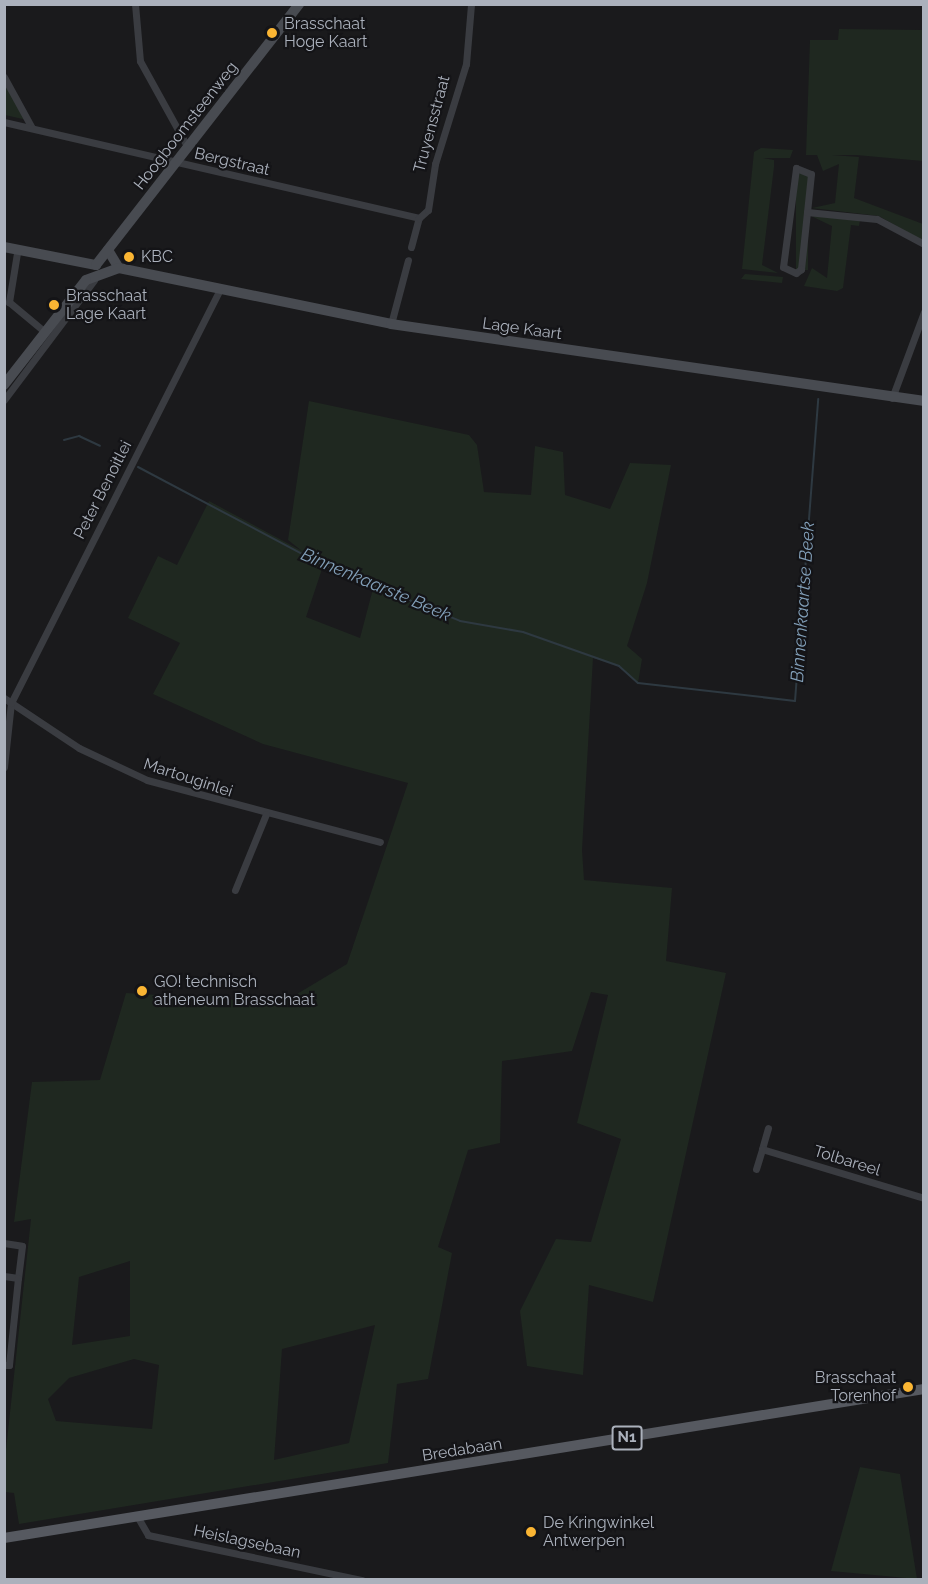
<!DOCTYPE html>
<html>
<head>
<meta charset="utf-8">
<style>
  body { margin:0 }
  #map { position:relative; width:928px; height:1584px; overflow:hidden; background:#1a1a1c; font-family:Raleway,sans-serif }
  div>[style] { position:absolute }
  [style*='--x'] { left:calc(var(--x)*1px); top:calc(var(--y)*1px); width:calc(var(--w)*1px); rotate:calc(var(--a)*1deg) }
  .green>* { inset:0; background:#1f2820; transform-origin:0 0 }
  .stream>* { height:2px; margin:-1px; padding:0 1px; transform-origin:1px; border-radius:1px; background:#2e3941 }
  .street>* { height:7px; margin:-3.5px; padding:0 3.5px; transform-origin:3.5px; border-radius:3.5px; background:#3a3c41 }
  .secondary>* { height:10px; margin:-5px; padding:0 5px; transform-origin:5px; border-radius:5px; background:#484b51 }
  .primary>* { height:10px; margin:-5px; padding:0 5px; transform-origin:5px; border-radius:5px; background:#565960 }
  .dots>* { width:16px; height:16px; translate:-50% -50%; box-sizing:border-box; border:3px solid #141417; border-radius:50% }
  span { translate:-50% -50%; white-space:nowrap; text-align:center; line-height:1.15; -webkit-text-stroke:4.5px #141417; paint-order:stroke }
  .shield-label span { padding:2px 4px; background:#141417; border:2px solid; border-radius:4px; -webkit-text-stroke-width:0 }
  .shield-label { font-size:15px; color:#abb1bc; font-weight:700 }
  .poi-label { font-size:16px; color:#abb1bc }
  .left { translate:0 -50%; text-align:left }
  .right { translate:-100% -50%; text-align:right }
  .street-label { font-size:16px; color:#abb1bc }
  .water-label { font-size:18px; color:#829fb8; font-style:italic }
  .frame { position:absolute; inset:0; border:6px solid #abb1bc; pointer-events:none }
</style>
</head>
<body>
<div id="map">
  <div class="green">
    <i style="clip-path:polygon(839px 29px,923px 30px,923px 161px,856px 155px,832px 155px,859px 157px,854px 198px,923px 224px,923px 241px,879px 216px,812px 208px,835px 203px,839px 164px,823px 171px,817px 155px,806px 155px,810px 40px,838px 40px)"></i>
    <i style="clip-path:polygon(4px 81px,27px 120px,5px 115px)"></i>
    <i style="clip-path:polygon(761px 148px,793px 150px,790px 158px,763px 158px,774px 160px,774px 167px,762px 265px,778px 273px,742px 269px,754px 152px)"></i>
    <i style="left:796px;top:172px;width:12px;height:98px"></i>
    <i style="clip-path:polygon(811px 216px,860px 220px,859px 226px,851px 225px,843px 288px,837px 291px,804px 286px,812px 268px,827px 278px,832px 226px)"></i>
    <i style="clip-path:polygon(745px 274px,783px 277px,782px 283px,741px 279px)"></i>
    <i style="clip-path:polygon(evenodd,309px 401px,469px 435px,477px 445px,484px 492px,531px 495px,535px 446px,563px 452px,565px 495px,610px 509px,630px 463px,671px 465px,647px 583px,627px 646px,642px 659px,638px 683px,619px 666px,593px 658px,582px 850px,584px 880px,672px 888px,666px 961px,726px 973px,653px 1302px,589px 1285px,583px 1375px,527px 1366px,520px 1311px,556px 1239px,591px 1242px,621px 1139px,577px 1123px,608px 995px,591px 992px,572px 1051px,502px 1061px,500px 1143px,468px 1150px,438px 1247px,452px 1253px,428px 1379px,397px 1384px,388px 1463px,19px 1524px,14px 1493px,5px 1492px,4px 1468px,31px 1219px,14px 1222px,32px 1082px,100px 1080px,126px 993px,282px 1003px,347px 964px,408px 783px,263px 744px,153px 694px,180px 643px,128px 618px,158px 556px,177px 565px,209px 501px,302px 551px,288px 540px,309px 401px,323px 566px,374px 585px,360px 638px,306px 617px,323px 566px,309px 401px,130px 1261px,130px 1336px,72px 1345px,79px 1277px,130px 1261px,309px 401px,375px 1325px,349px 1443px,274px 1460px,282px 1349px,375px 1325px,309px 401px,134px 1359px,159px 1365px,152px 1429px,56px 1421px,48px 1399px,69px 1378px,134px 1359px)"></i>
    <i style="clip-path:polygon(860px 1467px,900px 1474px,917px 1579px,831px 1571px)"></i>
  </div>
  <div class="stream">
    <i style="--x:64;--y:440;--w:16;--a:-15"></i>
    <i style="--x:79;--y:436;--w:23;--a:25"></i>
    <i style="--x:138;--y:467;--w:209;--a:27.9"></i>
    <i style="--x:323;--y:565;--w:148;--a:22.2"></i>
    <i style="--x:460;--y:621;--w:64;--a:9.9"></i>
    <i style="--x:523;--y:632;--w:102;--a:19.5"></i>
    <i style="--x:619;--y:666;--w:25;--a:42"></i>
    <i style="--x:638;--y:683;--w:158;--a:6.5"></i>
    <i style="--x:795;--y:701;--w:303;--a:-85.6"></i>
  </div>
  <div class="street">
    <i style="--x:135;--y:4;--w:57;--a:85"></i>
    <i style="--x:140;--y:61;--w:99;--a:61.1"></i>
    <i style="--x:4;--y:77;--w:58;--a:61.2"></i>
    <i style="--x:4;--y:122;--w:426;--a:13"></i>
    <i style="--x:796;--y:168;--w:16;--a:22"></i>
    <i style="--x:811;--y:174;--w:96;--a:96"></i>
    <i style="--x:801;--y:269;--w:6;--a:141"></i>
    <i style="--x:796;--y:273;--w:14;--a:-155"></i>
    <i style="--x:783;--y:267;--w:100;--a:-82.5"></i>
    <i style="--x:807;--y:212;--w:70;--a:5.7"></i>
    <i style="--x:877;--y:219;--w:53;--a:28"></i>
    <i style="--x:411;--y:247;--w:30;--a:-75"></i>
    <i style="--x:419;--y:218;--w:12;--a:-42"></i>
    <i style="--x:428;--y:210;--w:47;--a:-81.3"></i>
    <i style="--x:435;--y:164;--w:105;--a:-72.8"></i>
    <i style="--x:466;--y:64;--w:60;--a:-85.2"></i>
    <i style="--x:17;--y:253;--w:50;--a:99.3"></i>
    <i style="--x:9;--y:302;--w:47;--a:39.8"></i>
    <i style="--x:391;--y:324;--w:66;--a:-75.1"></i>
    <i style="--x:892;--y:398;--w:92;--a:-69.6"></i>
    <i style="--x:4;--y:400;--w:150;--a:-53.1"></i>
    <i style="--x:4;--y:698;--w:90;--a:33.7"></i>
    <i style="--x:79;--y:748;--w:75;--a:25.2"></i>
    <i style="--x:147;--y:780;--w:241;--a:14.9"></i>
    <i style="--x:4;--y:767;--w:64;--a:-83.8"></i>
    <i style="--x:11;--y:703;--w:463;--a:-63.2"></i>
    <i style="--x:235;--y:890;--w:82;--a:-67.8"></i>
    <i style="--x:768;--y:1128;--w:22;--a:106"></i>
    <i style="--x:762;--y:1149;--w:169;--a:16.8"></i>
    <i style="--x:756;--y:1169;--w:21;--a:-73"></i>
    <i style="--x:4;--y:1243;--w:18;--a:9"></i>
    <i style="--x:22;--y:1246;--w:32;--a:97"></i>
    <i style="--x:18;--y:1278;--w:14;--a:-172"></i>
    <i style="--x:4;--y:1365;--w:5;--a:0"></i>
    <i style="--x:9;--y:1365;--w:87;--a:-84.1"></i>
    <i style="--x:137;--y:1516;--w:22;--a:60"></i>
    <i style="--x:148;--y:1535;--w:219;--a:11.9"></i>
  </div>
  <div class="secondary">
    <i style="--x:4;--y:247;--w:94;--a:11.1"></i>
    <i style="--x:108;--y:250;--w:21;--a:59"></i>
    <i style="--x:119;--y:268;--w:278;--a:11.6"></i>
    <i style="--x:391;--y:324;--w:539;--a:8.22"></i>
    <i style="--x:96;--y:265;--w:331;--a:-52.1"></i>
    <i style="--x:86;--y:280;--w:35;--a:-20"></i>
    <i style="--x:4;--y:385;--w:133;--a:-52"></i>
  </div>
  <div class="primary">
    <i style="--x:4;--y:1538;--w:932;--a:-9.2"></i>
  </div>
  <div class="dots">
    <i style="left:272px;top:33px;background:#fab533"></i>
    <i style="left:129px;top:257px;background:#fab533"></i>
    <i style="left:54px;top:305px;background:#fab533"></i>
    <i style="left:142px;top:991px;background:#fab533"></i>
    <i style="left:908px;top:1387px;background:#fab533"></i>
    <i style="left:531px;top:1532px;background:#fab533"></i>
  </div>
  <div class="shield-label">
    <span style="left:627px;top:1438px">N1</span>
  </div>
  <div class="poi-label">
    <span class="left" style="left:284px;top:33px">Brasschaat<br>Hoge Kaart</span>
    <span class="left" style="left:141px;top:257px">KBC</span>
    <span class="left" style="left:66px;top:305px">Brasschaat<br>Lage Kaart</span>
    <span class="left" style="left:154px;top:991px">GO! technisch<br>atheneum Brasschaat</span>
    <span class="right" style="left:896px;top:1387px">Brasschaat<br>Torenhof</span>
    <span class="left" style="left:543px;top:1532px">De Kringwinkel<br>Antwerpen</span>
  </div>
  <div class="street-label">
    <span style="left:432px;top:124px;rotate:-75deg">Truyensstraat</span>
    <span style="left:186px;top:126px;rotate:-52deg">Hoogboomsteenweg</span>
    <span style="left:232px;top:162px;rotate:13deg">Bergstraat</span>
    <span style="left:522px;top:329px;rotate:8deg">Lage Kaart</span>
    <span style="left:103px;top:490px;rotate:-63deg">Peter Benoitlei</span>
    <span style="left:188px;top:778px;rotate:18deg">Martouginlei</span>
    <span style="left:847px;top:1161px;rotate:17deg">Tolbareel</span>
    <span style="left:462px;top:1450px;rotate:-9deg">Bredabaan</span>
    <span style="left:247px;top:1542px;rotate:12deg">Heislagsebaan</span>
  </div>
  <div class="water-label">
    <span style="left:376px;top:585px;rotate:23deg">Binnenkaarste Beek</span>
    <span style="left:803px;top:602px;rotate:-86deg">Binnenkaartse Beek</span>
  </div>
  <div class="frame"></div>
</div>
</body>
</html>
